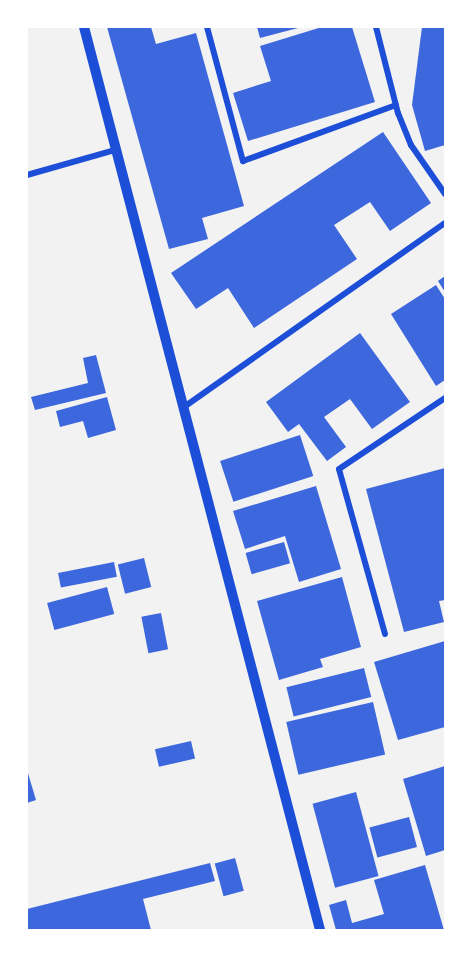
<!DOCTYPE html>
<html>
<head>
<meta charset="utf-8">
<style>
  body { margin:0 }
  #map { position:relative; width:472px; height:957px; overflow:hidden; background:#f2f2f2; font-family:Poppins,sans-serif }
  div>[style] { position:absolute }
  [style*='--x'] { left:calc(var(--x)*1px); top:calc(var(--y)*1px); width:calc(var(--w)*1px); rotate:calc(var(--a)*1deg) }
  .building>* { inset:0; background:#3d67dc; transform-origin:0 0 }
  .minor>* { height:6px; margin:-3px; padding:0 3px; transform-origin:3px; border-radius:3px; background:#1d4ed8 }
  .tertiary>* { height:10px; margin:-5px; padding:0 5px; transform-origin:5px; border-radius:5px; background:#1d4ed8 }
  span { translate:-50% -50%; white-space:nowrap; text-align:center; line-height:1.15; -webkit-text-stroke:6px #fff; paint-order:stroke }
  .frame { position:absolute; inset:0; border:28px solid #fff; pointer-events:none }
</style>
</head>
<body>
<div id="map">
  <div class="building">
    <i style="clip-path:polygon(107px 27px,151px 27px,156px 44px,196px 33px,244px 206px,202px 218px,208px 239px,169px 249px)"></i>
    <i style="clip-path:polygon(257px 27px,297px 27px,298px 28px,260px 38px)"></i>
    <i style="clip-path:polygon(322px 27px,352px 27px,375px 102px,248px 141px,233px 93px,271px 81px,260px 46px)"></i>
    <i style="clip-path:polygon(422px 27px,445px 27px,445px 145px,425px 151px,412px 105px)"></i>
    <i style="clip-path:polygon(383px 132px,431px 203px,390px 231px,370px 202px,334px 225px,357px 259px,254px 328px,228px 288px,196px 309px,171px 273px)"></i>
    <i style="clip-path:polygon(445px 276px,445px 292px,438px 281px)"></i>
    <i style="clip-path:polygon(436px 285px,445px 299px,445px 380px,436px 386px,391px 314px)"></i>
    <i style="clip-path:polygon(360px 333px,410px 402px,372px 429px,350px 399px,324px 417px,346px 447px,327px 461px,299px 424px,288px 432px,266px 402px)"></i>
    <i style="clip-path:polygon(96px 355px,106px 393px,35px 410px,31px 397px,88px 383px,83px 358px)"></i>
    <i style="clip-path:polygon(107px 397px,116px 430px,88px 438px,83px 421px,60px 427px,56px 411px)"></i>
    <i style="left:300px;top:435px;width:43px;height:84px;rotate:72deg"></i>
    <i style="clip-path:polygon(445px 468px,445px 600px,439px 601px,444px 622px,404px 632px,366px 489px)"></i>
    <i style="clip-path:polygon(316px 486px,341px 569px,299px 582px,285px 536px,245px 549px,233px 511px)"></i>
    <i style="left:284px;top:542px;width:22px;height:40px;rotate:74deg"></i>
    <i style="left:144px;top:558px;width:30px;height:27px;rotate:76deg"></i>
    <i style="left:114px;top:562px;width:15px;height:57px;rotate:79deg"></i>
    <i style="clip-path:polygon(342px 577px,361px 647px,320px 659px,323px 667px,279px 680px,257px 601px)"></i>
    <i style="left:107px;top:587px;width:28px;height:62px;rotate:75deg"></i>
    <i style="left:161px;top:613px;width:37px;height:20px;rotate:79deg"></i>
    <i style="clip-path:polygon(445px 641px,445px 727px,398px 740px,374px 662px)"></i>
    <i style="left:364px;top:668px;width:30px;height:80px;rotate:76deg"></i>
    <i style="left:373px;top:702px;width:54px;height:89px;rotate:77deg"></i>
    <i style="left:191px;top:741px;width:18px;height:37px;rotate:77deg"></i>
    <i style="clip-path:polygon(445px 766px,445px 850px,426px 856px,403px 779px)"></i>
    <i style="clip-path:polygon(27px 770px,36px 800px,27px 803px)"></i>
    <i style="left:356px;top:792px;width:87px;height:45px;rotate:75deg"></i>
    <i style="left:409px;top:817px;width:31px;height:41px;rotate:75deg"></i>
    <i style="left:235px;top:858px;width:34px;height:21px;rotate:75deg"></i>
    <i style="clip-path:polygon(210px 863px,215px 881px,143px 899px,151px 930px,27px 930px,27px 909px)"></i>
    <i style="clip-path:polygon(425px 865px,444px 930px,336px 930px,329px 905px,346px 900px,352px 923px,384px 914px,374px 880px)"></i>
  </div>
  <div class="minor">
    <i style="--x:207;--y:27;--w:139;--a:75"></i>
    <i style="--x:243;--y:161;--w:163;--a:-20.1"></i>
    <i style="--x:376;--y:27;--w:89;--a:75.7"></i>
    <i style="--x:398;--y:113;--w:35;--a:68"></i>
    <i style="--x:411;--y:145;--w:60;--a:55.2"></i>
    <i style="--x:27;--y:175;--w:91;--a:-15.9"></i>
    <i style="--x:184;--y:407;--w:319;--a:-35.2"></i>
    <i style="--x:385;--y:634;--w:171;--a:-105.6"></i>
    <i style="--x:339;--y:469;--w:128;--a:-33.8"></i>
  </div>
  <div class="tertiary">
    <i style="--x:84;--y:27;--w:933;--a:75.35"></i>
  </div>
  <div class="frame"></div>
</div>
</body>
</html>
